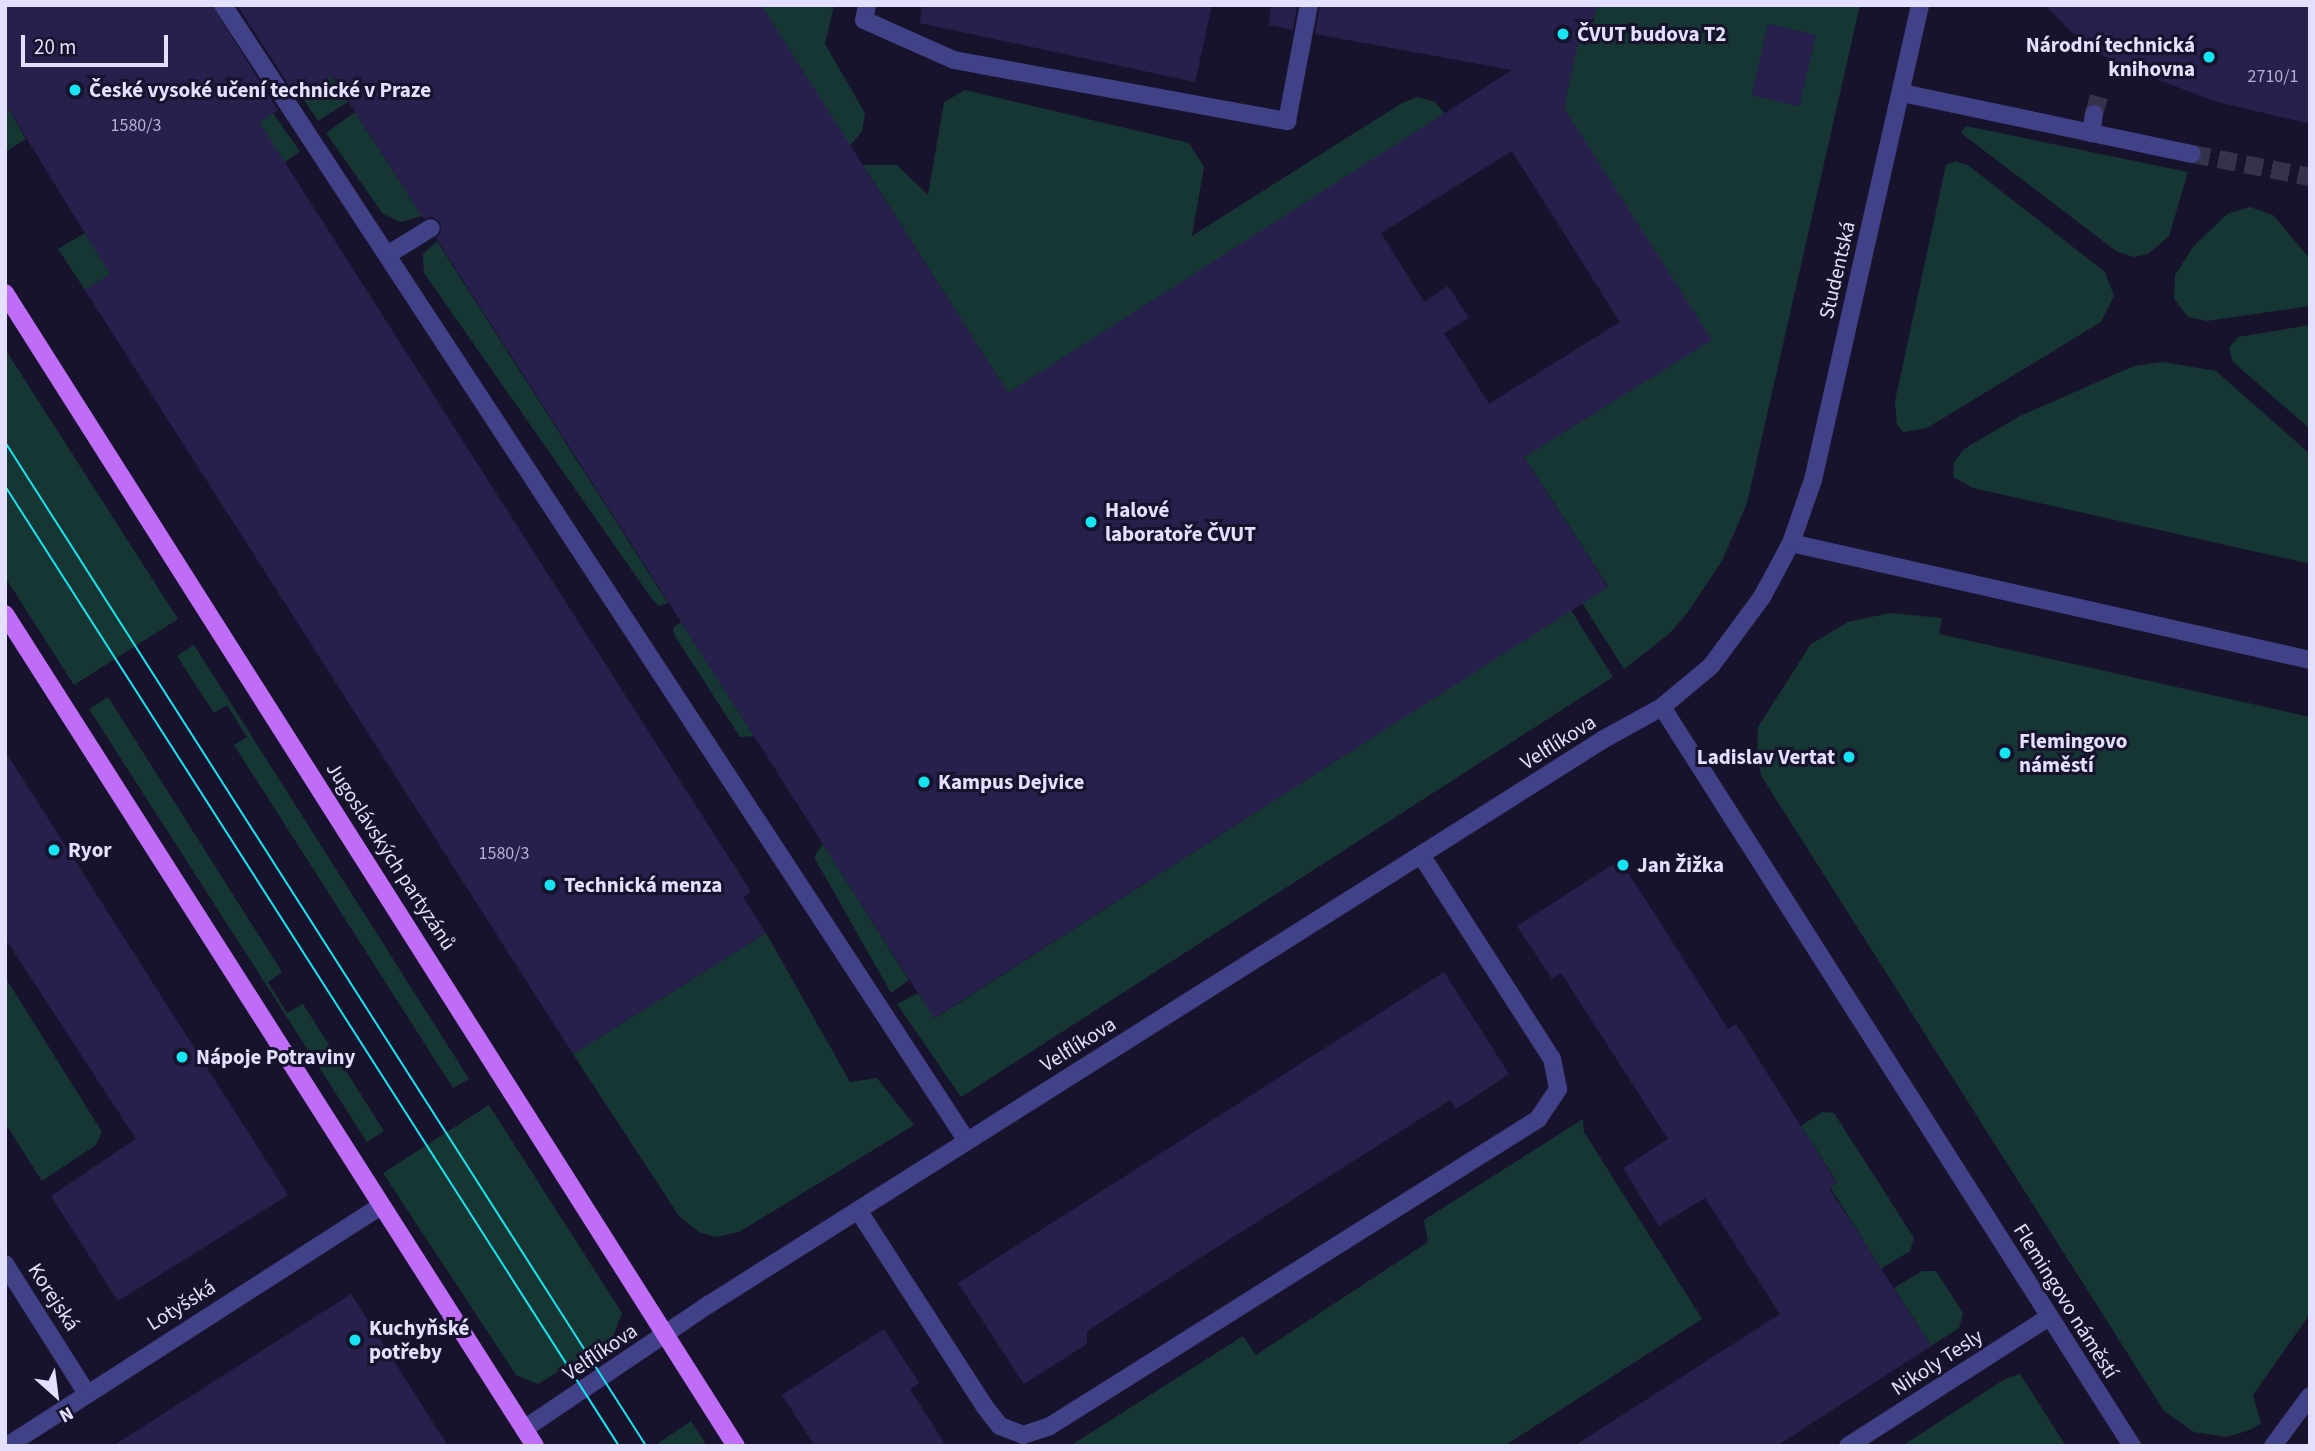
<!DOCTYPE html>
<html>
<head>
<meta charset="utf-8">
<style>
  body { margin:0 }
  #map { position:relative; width:2315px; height:1451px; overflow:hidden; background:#17132c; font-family:"Source Sans 3",sans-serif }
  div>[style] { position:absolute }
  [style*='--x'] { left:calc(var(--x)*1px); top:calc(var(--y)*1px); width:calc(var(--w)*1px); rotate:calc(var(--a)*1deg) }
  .green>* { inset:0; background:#163633; transform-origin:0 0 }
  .building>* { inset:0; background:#28204c; transform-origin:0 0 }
  .minor-tunnel>* { height:18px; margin-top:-9px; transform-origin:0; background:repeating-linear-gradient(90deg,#35324b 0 18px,transparent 0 27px) }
  .minor>* { height:18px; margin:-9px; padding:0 9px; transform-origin:9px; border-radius:9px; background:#414188 }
  .major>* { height:18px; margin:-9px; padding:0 9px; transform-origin:9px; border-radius:9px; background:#bf6df7 }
  .tram>* { height:2px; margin:-1px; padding:0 1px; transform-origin:1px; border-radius:1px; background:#16e4f3 }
  .dots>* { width:19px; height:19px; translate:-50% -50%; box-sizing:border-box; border:4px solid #17132c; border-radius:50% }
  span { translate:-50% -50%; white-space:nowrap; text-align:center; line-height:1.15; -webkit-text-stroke:6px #17132c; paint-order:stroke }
  .number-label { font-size:18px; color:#b4b0d1 }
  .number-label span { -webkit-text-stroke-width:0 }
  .poi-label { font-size:21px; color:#e2e0fd; font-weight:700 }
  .left { translate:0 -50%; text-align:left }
  .right { translate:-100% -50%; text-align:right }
  .street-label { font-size:21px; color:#e2e0fd }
  .frame { position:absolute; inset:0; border:7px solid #e2e0fd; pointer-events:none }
  .north { position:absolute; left:21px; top:1360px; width:70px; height:70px; -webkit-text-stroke:5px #17132c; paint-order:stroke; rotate:152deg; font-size:19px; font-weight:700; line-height:28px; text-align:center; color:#e2e0fd }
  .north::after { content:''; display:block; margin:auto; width:24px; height:32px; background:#e2e0fd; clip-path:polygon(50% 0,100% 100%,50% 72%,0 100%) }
  .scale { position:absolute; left:21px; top:35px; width:147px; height:32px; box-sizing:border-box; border:4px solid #e2e0fd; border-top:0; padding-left:9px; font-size:21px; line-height:24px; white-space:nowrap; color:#e2e0fd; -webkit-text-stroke:5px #17132c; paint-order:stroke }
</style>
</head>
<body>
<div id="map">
  <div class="green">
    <i style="clip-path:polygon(240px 5px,323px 63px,348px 102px,318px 121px)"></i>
    <i style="clip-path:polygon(761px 5px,834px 5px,825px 44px,865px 113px,862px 131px,850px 146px)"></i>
    <i style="clip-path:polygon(evenodd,1597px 5px,1860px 5px,1747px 503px,1722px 561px,1688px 612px,1669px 634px,1624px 669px,1582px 603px,1608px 586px,1524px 457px,1711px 340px,1563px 112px,1578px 43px,1588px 45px,1597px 5px,1768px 24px,1816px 35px,1799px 106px,1752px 95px,1768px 24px)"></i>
    <i style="clip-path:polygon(965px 90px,1189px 143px,1204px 167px,1192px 236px,1402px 103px,1418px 97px,1435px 102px,1445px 114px,1008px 393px,863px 165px,897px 165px,928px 195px,944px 102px)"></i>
    <i style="clip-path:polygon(5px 103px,26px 139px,5px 152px)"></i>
    <i style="clip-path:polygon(355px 112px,422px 216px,401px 222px,383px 214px,326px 133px)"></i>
    <i style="left:273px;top:113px;width:47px;height:78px;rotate:55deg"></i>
    <i style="clip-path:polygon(1966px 126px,2188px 172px,2169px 236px,2148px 254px,2134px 257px,2116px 251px,1961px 133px)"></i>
    <i style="clip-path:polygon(1955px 161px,1969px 166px,2105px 272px,2114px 296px,2101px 322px,1927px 428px,1903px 432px,1897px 425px,1895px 401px,1946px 165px)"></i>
    <i style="clip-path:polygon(2250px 207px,2273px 215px,2310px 259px,2310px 306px,2207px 321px,2188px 317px,2174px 299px,2175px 275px,2194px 246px,2227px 214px)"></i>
    <i style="clip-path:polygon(85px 233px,115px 271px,85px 290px,58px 249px)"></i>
    <i style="clip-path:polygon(437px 241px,668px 603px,659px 606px,652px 599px,424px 273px,423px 254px)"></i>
    <i style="clip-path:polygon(2310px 325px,2310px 429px,2233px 362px,2229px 348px,2238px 337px)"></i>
    <i style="clip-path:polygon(5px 349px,178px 619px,74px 685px,5px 577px)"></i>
    <i style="clip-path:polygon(2163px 362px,2216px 371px,2310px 454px,2310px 564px,1973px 488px,1953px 477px,1954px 462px,1964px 449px,2020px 416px,2134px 366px)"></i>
    <i style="clip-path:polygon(1571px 610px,1613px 677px,961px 1097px,897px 1004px,918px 993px,935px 1018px)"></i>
    <i style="clip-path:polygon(1890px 613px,1942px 618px,1939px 634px,2310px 717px,2310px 1314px,2253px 1395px,2261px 1424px,2247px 1431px,2226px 1437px,2194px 1432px,2164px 1411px,1762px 777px,1757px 760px,1758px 727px,1811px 644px,1848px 622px)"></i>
    <i style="clip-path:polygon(681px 622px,754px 736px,740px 737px,675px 636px,673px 628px)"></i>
    <i style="clip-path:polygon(194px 645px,251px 735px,469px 1079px,453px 1088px,234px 745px,247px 737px,227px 705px,214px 713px,177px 656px)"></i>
    <i style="clip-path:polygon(108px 697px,282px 972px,268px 982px,287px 1013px,303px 1004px,384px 1131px,367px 1142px,89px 709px)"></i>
    <i style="clip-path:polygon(823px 844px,909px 980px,891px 993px,814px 857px)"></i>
    <i style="clip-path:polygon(766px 933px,850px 1082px,877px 1078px,914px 1125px,739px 1232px,715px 1237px,699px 1232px,679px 1216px,573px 1054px)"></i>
    <i style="clip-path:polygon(5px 977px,102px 1132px,96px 1145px,42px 1181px,5px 1123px)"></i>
    <i style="clip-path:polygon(489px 1105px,622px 1313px,612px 1339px,538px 1384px,516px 1375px,383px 1173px)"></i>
    <i style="clip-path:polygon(1822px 1112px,1834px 1113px,1914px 1238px,1910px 1251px,1881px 1269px,1830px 1187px,1837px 1182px,1801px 1126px)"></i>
    <i style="clip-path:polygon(1583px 1119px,1584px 1132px,1702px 1319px,1504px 1446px,1070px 1446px,1243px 1336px,1256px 1355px,1428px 1242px,1424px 1220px)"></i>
    <i style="clip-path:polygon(1922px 1271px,1936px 1271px,1963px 1313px,1959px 1328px,1931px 1346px,1894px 1288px)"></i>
    <i style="clip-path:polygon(2020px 1374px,2066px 1446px,1902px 1446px,2005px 1379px)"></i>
    <i style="clip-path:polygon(691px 1421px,707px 1446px,654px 1446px,657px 1444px)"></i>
  </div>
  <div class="building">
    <i style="clip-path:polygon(5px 5px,212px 5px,278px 110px,259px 122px,751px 892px,743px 897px,766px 933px,573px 1054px,85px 290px,110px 274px,5px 103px)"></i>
    <i style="clip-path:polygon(evenodd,237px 5px,761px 5px,1008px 393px,1512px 70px,1315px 34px,1320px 5px,1597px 5px,1588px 45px,1578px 43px,1564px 108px,1712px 340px,1524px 457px,1608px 587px,934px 1018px,436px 238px,441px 233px,440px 221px,431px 217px,424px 219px,332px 76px,297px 98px,237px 5px,1512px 151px,1620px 322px,1489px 404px,1444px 333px,1469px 318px,1448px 286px,1424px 302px,1381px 233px,1512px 151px)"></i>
    <i style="clip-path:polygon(922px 5px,1212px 5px,1195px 82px,920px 23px)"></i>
    <i style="clip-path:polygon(1271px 5px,1297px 5px,1293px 30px,1269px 25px)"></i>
    <i style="clip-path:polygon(2045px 5px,2310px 5px,2310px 124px,2214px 101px,2130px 69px,2085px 46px)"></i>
    <i style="left:1768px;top:24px;width:49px;height:73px;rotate:13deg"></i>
    <i style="clip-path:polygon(5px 751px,288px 1195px,118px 1301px,51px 1196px,136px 1139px,5px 938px)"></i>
    <i style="clip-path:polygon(1620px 860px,1728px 1029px,1736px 1024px,1774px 1084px,1837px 1183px,1829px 1188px,1931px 1346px,1777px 1446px,1574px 1446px,1780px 1314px,1705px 1198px,1659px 1226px,1623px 1168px,1668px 1139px,1561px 973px,1552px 979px,1517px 926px)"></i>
    <i style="clip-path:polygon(1444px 972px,1509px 1074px,1456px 1109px,1450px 1100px,1203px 1256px,1087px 1331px,1087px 1344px,1024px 1384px,958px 1283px)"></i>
    <i style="clip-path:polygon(351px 1294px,448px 1446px,113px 1446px,202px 1389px)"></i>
    <i style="clip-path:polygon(884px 1329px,919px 1383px,910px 1389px,946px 1446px,815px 1446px,782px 1395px)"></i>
  </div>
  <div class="minor-tunnel">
    <i style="--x:2094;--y:114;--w:22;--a:-74"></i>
    <i style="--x:2192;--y:154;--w:120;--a:11"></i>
  </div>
  <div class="minor">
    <i style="--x:223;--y:5;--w:1358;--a:56.78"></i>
    <i style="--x:867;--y:5;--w:15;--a:101"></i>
    <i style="--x:864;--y:20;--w:98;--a:24"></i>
    <i style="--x:954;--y:60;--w:339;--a:10.4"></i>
    <i style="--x:1287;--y:121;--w:118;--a:-79.3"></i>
    <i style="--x:1902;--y:93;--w:296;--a:11.9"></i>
    <i style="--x:2091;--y:133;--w:19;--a:-81"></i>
    <i style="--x:389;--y:254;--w:49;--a:-31.8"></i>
    <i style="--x:1791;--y:543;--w:532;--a:12.7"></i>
    <i style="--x:1662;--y:707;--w:876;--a:57.54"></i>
    <i style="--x:858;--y:1210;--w:234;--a:57.2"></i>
    <i style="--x:985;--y:1407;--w:24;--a:52"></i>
    <i style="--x:1000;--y:1426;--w:25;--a:21"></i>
    <i style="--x:1023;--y:1435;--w:28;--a:-18"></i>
    <i style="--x:1050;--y:1426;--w:577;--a:-32.17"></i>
    <i style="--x:1538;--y:1119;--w:36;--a:-56"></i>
    <i style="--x:1558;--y:1089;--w:31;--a:-101"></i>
    <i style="--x:1552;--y:1059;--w:242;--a:-122.7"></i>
    <i style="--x:5;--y:1264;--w:151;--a:57.7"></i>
    <i style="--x:524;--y:1429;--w:222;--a:-34"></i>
    <i style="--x:708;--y:1305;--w:1060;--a:-32.28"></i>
    <i style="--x:1604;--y:739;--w:66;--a:-28.9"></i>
    <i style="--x:1662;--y:707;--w:64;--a:-39.9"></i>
    <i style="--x:1711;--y:666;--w:86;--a:-53.5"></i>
    <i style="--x:1762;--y:597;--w:61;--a:-61.8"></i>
    <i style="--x:1791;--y:543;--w:67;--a:-70.8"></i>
    <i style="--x:1813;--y:480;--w:487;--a:-77.3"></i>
    <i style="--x:7;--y:1446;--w:444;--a:-32.7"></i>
    <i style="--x:1848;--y:1446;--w:239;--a:-32.7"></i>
    <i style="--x:2273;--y:1446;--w:62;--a:-53.5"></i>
  </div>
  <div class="major">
    <i style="--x:5;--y:293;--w:1365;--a:57.63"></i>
    <i style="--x:5;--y:614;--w:986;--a:57.5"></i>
  </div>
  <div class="tram">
    <i style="--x:5;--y:442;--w:1191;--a:57.44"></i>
    <i style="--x:5;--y:486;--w:1140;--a:57.4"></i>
  </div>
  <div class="dots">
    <i style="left:1563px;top:34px;background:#16e4f3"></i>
    <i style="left:2209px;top:57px;background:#16e4f3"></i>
    <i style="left:75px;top:90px;background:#16e4f3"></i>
    <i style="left:1091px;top:522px;background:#16e4f3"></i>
    <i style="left:2005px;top:753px;background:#16e4f3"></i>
    <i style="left:1849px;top:757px;background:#16e4f3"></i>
    <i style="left:924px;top:782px;background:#16e4f3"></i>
    <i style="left:54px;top:850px;background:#16e4f3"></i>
    <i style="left:1623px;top:865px;background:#16e4f3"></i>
    <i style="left:550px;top:885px;background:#16e4f3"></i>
    <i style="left:182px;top:1057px;background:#16e4f3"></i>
    <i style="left:355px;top:1340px;background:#16e4f3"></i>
  </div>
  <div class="number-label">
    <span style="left:2273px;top:77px">2710/1</span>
    <span style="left:136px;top:126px">1580/3</span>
    <span style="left:504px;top:854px">1580/3</span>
  </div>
  <div class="poi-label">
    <span class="left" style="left:1577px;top:34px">ČVUT budova T2</span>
    <span class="right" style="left:2195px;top:57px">Národní technická<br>knihovna</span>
    <span class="left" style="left:89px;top:90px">České vysoké učení technické v Praze</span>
    <span class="left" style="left:1105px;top:522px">Halové<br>laboratoře ČVUT</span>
    <span class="left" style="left:2019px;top:753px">Flemingovo<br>náměstí</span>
    <span class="right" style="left:1835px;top:757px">Ladislav Vertat</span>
    <span class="left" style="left:938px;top:782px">Kampus Dejvice</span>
    <span class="left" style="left:68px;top:850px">Ryor</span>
    <span class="left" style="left:1637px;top:865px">Jan Žižka</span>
    <span class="left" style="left:564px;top:885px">Technická menza</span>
    <span class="left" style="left:196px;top:1057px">Nápoje Potraviny</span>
    <span class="left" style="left:369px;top:1340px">Kuchyňské<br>potřeby</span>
  </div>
  <div class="street-label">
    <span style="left:1837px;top:270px;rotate:-77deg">Studentská</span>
    <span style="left:1558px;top:742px;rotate:-32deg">Velflíkova</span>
    <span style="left:391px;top:856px;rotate:57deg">Jugoslávských partyzánů</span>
    <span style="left:1078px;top:1044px;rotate:-32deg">Velflíkova</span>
    <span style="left:54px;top:1297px;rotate:57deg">Korejská</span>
    <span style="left:2066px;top:1301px;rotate:58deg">Flemingovo náměstí</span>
    <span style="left:181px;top:1305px;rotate:-32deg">Lotyšská</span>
    <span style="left:600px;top:1352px;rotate:-34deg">Velflíkova</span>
    <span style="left:1937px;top:1362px;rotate:-33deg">Nikoly Tesly</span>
  </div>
  <div class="frame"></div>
  <div class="north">N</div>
  <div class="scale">20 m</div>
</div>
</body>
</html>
